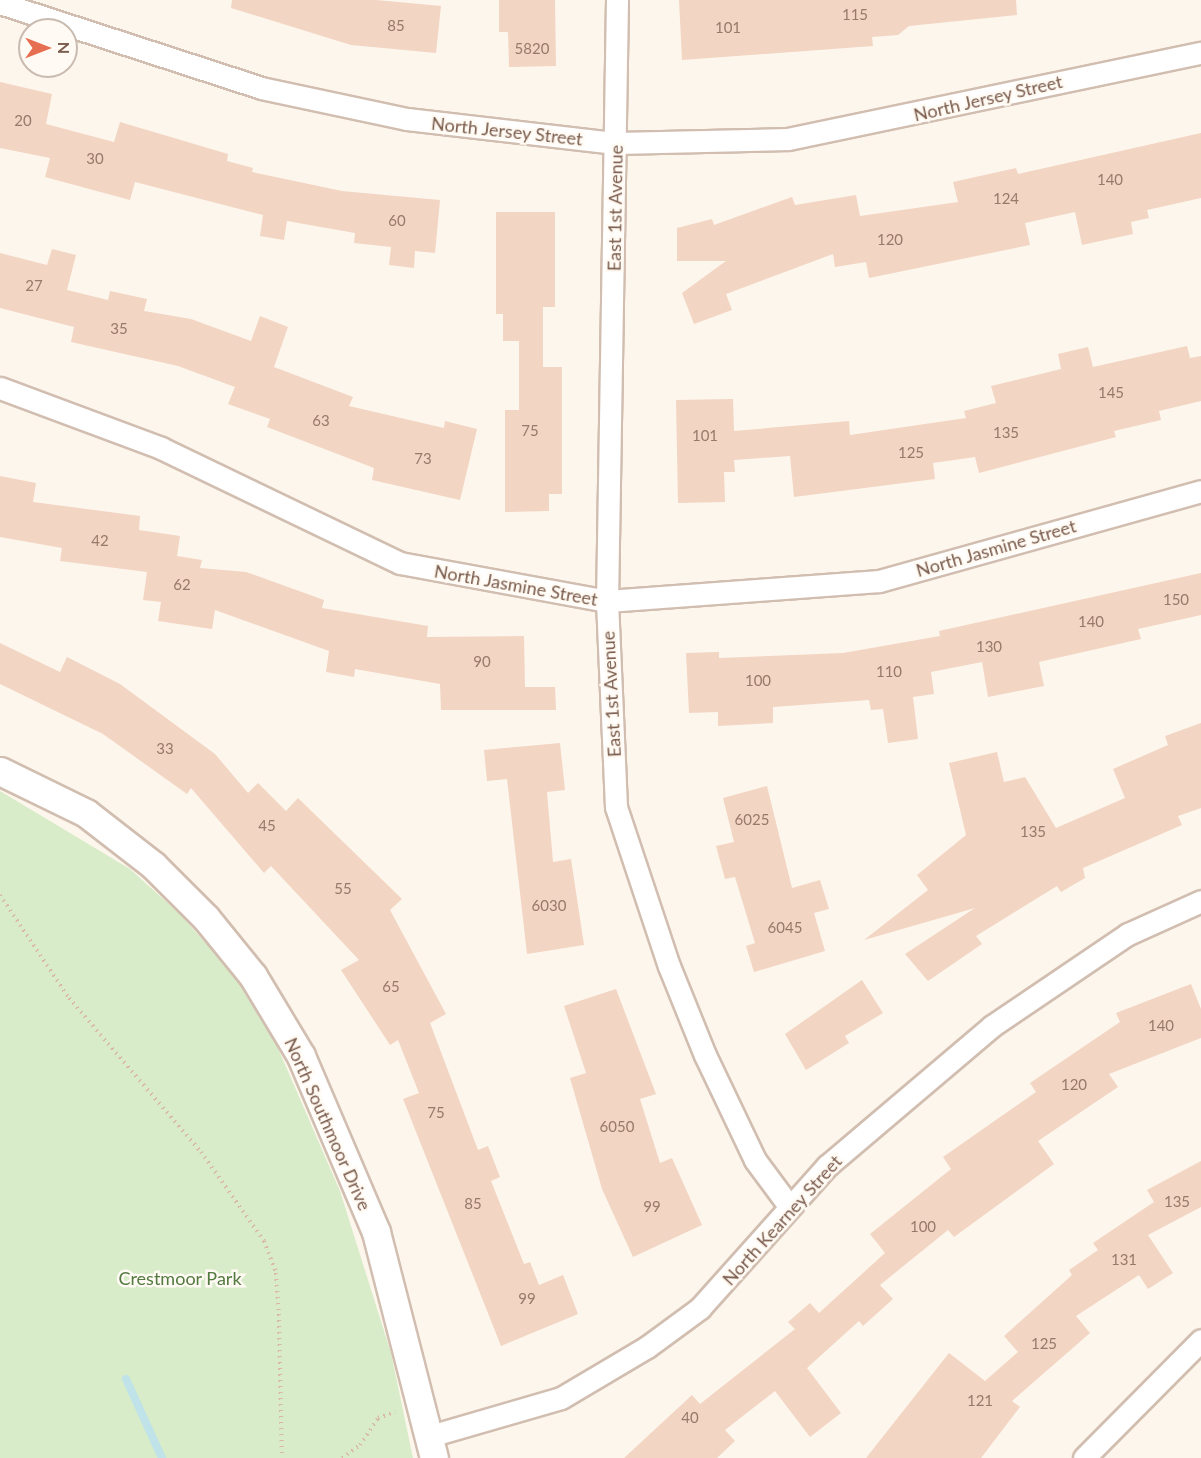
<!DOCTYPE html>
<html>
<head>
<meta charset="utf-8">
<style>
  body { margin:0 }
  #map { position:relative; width:1201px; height:1458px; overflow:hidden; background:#fdf6ec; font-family:Lato,sans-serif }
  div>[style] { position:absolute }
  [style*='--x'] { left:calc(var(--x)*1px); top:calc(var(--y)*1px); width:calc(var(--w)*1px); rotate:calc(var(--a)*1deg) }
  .green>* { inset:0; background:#d8ecc9 }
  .stream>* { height:8px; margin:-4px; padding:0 4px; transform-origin:4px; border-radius:4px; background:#bfe3e8 }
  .building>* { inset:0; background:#f3d5c3 }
  .path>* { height:4px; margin-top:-2px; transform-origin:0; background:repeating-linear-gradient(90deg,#d9b8a5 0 1.5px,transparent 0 6px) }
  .roads { filter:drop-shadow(2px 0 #d1beb0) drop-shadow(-2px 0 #d1beb0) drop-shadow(0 2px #d1beb0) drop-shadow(0 -2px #d1beb0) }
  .minor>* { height:21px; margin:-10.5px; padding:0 10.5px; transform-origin:10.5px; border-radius:10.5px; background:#fff }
  .tertiary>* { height:27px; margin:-13.5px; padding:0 13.5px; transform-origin:13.5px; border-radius:13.5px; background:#fff }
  span { translate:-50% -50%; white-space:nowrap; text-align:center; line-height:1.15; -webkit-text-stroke:5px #fffaf3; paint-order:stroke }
  .number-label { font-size:15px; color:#987a6a }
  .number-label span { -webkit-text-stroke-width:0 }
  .street-label { font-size:18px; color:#7a5c4d }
  .park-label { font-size:18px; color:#537a41 }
  .north { position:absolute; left:18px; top:18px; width:60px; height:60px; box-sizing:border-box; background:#fffaf3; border:2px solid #cabbb1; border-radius:50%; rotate:90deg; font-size:16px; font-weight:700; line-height:24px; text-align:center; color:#7a5c4d }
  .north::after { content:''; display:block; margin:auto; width:21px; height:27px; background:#e76f51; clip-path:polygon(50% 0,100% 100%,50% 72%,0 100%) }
</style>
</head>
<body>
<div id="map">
  <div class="green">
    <i style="clip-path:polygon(0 791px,130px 869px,181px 915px,232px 973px,274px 1039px,340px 1191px,391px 1353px,413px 1458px,0 1458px)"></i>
  </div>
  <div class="stream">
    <i style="--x:126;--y:1379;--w:87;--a:65.5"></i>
  </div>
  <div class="building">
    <i style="clip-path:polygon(232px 0,376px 0,441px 6px,436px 53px,351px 45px,231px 8px)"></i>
    <i style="clip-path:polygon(499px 0,555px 0,556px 66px,509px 67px,508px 32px,499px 32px)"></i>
    <i style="clip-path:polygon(679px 0,1016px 0,1017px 15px,909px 26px,898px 35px,872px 37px,873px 46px,682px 60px)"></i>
    <i style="clip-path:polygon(0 82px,52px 94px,46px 124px,114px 142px,120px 122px,228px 154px,227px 161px,253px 168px,252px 172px,342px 191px,440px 200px,435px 253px,415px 251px,414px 268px,389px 265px,391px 247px,354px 243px,355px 233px,287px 221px,284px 240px,260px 236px,263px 215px,135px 182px,130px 200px,45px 177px,50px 158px,0 148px)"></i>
    <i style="clip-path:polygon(1201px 133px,1201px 198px,1147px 210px,1149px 218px,1131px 222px,1133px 234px,1082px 245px,1075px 212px,1025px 223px,1030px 245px,869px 278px,866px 262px,835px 267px,833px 254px,726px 294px,732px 310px,694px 324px,682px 293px,726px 261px,677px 261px,677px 228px,712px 219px,714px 225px,792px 197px,795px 205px,856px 195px,860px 216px,958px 202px,953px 182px,1016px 168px,1018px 174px)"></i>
    <i style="clip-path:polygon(496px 212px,555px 212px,555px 307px,543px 307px,543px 367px,562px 367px,562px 494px,549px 494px,549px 511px,505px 512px,505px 410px,519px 410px,519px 341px,503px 341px,503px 314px,496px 314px)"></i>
    <i style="clip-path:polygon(52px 249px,76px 255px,67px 290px,108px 300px,110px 291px,147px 299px,144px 311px,191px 319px,251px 341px,260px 316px,288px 327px,274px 367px,353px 397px,349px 406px,444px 428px,445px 421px,477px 429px,460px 500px,372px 480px,374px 468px,267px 427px,270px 419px,228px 404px,235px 387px,178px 366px,71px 342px,74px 327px,0 308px,0 253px,47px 265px)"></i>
    <i style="clip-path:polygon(1187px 346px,1190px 358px,1201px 356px,1201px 401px,1159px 411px,1161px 420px,1114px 431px,1116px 437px,979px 473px,975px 457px,933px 463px,935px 479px,794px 497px,790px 456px,734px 460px,735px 472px,724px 472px,725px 502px,678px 503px,676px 400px,733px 399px,734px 431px,849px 421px,850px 435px,966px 418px,964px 411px,996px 403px,991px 386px,1061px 369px,1058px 354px,1088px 347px,1093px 367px)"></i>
    <i style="clip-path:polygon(0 476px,36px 483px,33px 502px,140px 516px,139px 530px,180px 536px,177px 556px,202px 560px,200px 568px,246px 572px,324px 600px,322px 608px,428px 626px,427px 637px,524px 636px,525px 687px,555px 687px,556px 710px,441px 710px,440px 684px,355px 669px,354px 677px,326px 672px,329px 651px,215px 610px,212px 629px,158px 621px,161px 602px,143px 600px,147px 572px,60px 561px,62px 548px,0 537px)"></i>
    <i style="clip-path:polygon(1201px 573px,1201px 615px,1138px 629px,1141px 639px,1039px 662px,1044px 686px,988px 697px,982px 662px,931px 672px,934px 694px,913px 697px,918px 739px,888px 743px,883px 709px,871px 710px,869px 700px,773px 707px,773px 723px,718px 726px,718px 712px,689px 713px,686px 653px,719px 652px,719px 658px,843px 653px,940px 636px,939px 631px)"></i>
    <i style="clip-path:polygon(0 643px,60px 672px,67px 657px,120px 684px,215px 754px,248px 793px,258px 783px,286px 811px,298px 798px,402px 899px,390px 910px,446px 1014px,430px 1023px,478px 1150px,488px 1146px,500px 1177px,491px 1181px,524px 1264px,530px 1262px,539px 1285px,563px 1275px,578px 1314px,501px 1346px,403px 1099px,419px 1093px,398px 1040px,390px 1045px,341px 970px,359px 960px,271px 866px,264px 873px,191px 788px,187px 794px,103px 734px,0 684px)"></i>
    <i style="clip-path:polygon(1201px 723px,1201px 808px,1178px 816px,1182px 825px,1083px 868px,1085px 878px,1061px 892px,1057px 886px,976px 936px,982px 944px,928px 981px,905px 954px,975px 908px,864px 940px,928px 890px,917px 875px,966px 835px,949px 763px,997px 752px,1004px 782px,1025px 777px,1056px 828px,1125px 798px,1113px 769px,1168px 745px,1165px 736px)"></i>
    <i style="clip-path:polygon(560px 743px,565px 790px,547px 792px,553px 862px,571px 859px,584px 945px,527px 954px,507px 779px,487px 781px,484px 750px)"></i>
    <i style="clip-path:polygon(767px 786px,792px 888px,820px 880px,829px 909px,814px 913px,825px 951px,754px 972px,746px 946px,755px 943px,735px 877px,725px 879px,716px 846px,734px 842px,723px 798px)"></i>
    <i style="clip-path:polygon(862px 980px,883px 1013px,845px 1036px,849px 1043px,806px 1070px,785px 1034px)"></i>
    <i style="clip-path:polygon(1191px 984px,1201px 1009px,1201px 1038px,1109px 1074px,1118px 1087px,1038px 1141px,1054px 1164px,954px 1237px,948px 1230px,880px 1285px,893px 1299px,863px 1326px,859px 1321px,807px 1368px,841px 1413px,810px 1437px,775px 1391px,725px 1430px,735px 1441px,717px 1458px,624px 1458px,692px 1395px,700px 1404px,795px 1329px,788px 1322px,810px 1303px,819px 1313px,885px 1253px,870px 1234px,951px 1169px,943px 1157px,1036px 1092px,1030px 1083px,1120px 1022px,1116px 1013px)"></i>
    <i style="clip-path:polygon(616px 989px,656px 1094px,640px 1099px,660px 1163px,672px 1158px,702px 1225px,633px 1257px,602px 1189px,570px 1078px,586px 1073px,564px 1006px)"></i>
    <i style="clip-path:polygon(1201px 1161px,1201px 1207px,1148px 1235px,1173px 1273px,1148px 1289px,1139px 1275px,1076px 1316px,1090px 1333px,1012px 1401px,1020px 1407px,981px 1458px,866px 1458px,949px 1353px,985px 1381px,1018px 1352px,1004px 1336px,1072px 1275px,1069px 1270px,1098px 1250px,1093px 1243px,1154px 1202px,1147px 1190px)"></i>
  </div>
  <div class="path">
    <i style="--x:0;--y:895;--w:124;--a:56.2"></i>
    <i style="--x:69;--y:998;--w:203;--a:49.4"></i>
    <i style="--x:201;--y:1152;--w:109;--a:54.7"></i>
    <i style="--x:264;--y:1241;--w:34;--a:69"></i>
    <i style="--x:276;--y:1273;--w:41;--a:85.8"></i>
    <i style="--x:279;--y:1314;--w:144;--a:88.8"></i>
    <i style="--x:342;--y:1458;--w:22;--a:-36"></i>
    <i style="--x:360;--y:1445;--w:32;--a:-56"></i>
    <i style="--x:378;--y:1418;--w:18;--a:-19"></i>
  </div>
  <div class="roads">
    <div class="minor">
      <i style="--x:617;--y:0;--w:601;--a:90.95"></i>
      <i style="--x:607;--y:601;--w:206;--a:87.5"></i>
      <i style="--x:616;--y:807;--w:168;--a:71.6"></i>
      <i style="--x:669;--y:966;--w:96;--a:68"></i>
      <i style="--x:705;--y:1055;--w:116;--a:64.5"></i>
      <i style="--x:755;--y:1160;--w:57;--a:53.5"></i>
      <i style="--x:0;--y:3;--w:274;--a:18"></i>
      <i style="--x:261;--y:88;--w:149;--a:12"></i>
      <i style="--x:407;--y:119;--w:210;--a:6.6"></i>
      <i style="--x:616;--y:143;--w:172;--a:-1.3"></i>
      <i style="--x:788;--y:139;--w:422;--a:-11.8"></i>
      <i style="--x:0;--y:388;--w:172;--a:20.4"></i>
      <i style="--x:161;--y:448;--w:265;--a:25.7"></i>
      <i style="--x:400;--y:563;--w:210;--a:10.4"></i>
      <i style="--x:607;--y:601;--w:273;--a:-4.2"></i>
      <i style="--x:879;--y:581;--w:334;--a:-15.6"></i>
      <i style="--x:430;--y:1436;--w:136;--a:-16.2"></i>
      <i style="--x:561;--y:1398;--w:100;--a:-30.7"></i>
      <i style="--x:647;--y:1347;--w:66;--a:-36.3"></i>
      <i style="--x:700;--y:1308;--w:191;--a:-48.2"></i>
      <i style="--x:827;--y:1166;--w:216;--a:-40.3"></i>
      <i style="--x:992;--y:1026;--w:164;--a:-34.1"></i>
      <i style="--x:1128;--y:934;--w:80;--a:-24.3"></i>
      <i style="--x:1084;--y:1458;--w:166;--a:-45.2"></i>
    </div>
    <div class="tertiary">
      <i style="--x:0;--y:771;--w:96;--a:26"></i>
      <i style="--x:86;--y:813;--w:85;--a:37.8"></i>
      <i style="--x:153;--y:865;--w:75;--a:45"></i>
      <i style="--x:206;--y:918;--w:75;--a:51"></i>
      <i style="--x:253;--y:976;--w:93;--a:59"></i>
      <i style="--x:301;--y:1056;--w:191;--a:66.9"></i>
      <i style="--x:376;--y:1232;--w:233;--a:75.6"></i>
    </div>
  </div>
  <div class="number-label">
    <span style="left:855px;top:15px">115</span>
    <span style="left:396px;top:26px">85</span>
    <span style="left:728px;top:28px">101</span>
    <span style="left:532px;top:49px">5820</span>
    <span style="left:23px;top:121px">20</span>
    <span style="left:95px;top:159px">30</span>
    <span style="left:1110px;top:180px">140</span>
    <span style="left:1006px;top:199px">124</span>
    <span style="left:397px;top:221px">60</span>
    <span style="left:890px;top:240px">120</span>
    <span style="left:34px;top:286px">27</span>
    <span style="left:119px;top:329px">35</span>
    <span style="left:1111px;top:393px">145</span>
    <span style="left:321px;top:421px">63</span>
    <span style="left:530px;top:431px">75</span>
    <span style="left:1006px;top:433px">135</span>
    <span style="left:705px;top:436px">101</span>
    <span style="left:911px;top:453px">125</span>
    <span style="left:423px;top:459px">73</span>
    <span style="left:100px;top:541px">42</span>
    <span style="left:182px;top:585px">62</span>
    <span style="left:1176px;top:600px">150</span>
    <span style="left:1091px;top:622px">140</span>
    <span style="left:989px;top:647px">130</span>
    <span style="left:482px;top:662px">90</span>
    <span style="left:889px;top:672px">110</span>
    <span style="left:758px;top:681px">100</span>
    <span style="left:165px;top:749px">33</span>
    <span style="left:752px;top:820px">6025</span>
    <span style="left:267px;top:826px">45</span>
    <span style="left:1033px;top:832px">135</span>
    <span style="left:343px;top:889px">55</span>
    <span style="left:549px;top:906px">6030</span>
    <span style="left:785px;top:928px">6045</span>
    <span style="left:391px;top:987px">65</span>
    <span style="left:1161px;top:1026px">140</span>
    <span style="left:1074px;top:1085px">120</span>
    <span style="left:436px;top:1113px">75</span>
    <span style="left:617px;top:1127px">6050</span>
    <span style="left:1177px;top:1202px">135</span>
    <span style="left:473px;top:1204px">85</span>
    <span style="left:652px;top:1207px">99</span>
    <span style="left:923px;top:1227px">100</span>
    <span style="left:1124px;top:1260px">131</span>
    <span style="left:527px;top:1299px">99</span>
    <span style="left:1044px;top:1344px">125</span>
    <span style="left:980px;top:1401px">121</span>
    <span style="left:690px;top:1418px">40</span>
  </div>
  <div class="street-label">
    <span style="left:988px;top:98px;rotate:-13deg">North Jersey Street</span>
    <span style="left:507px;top:131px;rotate:6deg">North Jersey Street</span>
    <span style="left:615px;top:208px;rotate:-89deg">East 1st Avenue</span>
    <span style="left:996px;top:548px;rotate:-16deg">North Jasmine Street</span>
    <span style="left:516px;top:585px;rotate:10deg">North Jasmine Street</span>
    <span style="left:611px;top:694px;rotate:-93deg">East 1st Avenue</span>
    <span style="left:328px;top:1124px;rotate:66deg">North Southmoor Drive</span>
    <span style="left:782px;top:1220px;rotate:-48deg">North Kearney Street</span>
  </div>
  <div class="park-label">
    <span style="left:180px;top:1278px">Crestmoor Park</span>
  </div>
  <div class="north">N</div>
</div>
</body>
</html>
